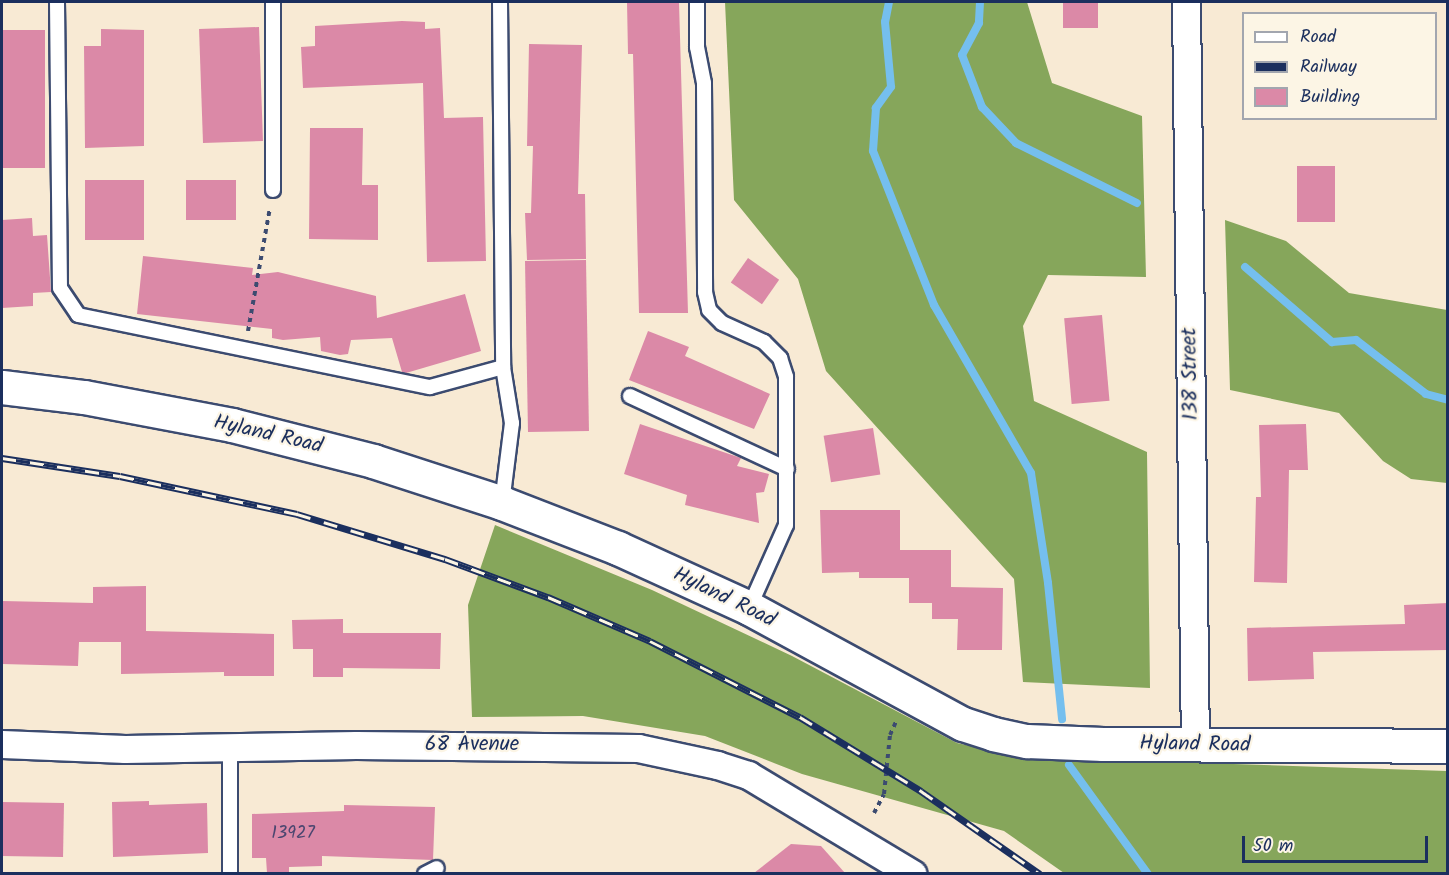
<!DOCTYPE html>
<html>
<head>
<meta charset="utf-8">
<style>
  body { margin:0 }
  #map { position:relative; width:1449px; height:875px; overflow:hidden; background:#f8ead4; font-family:Kalam,sans-serif }
  div>[style] { position:absolute }
  [style*='--x'] { left:calc(var(--x)*1px); top:calc(var(--y)*1px); width:calc(var(--w)*1px); rotate:calc(var(--a)*1deg) }
  .forest>* { inset:0; background:#86a65b }
  .stream>* { height:8px; margin:-4px; padding:0 4px; transform-origin:4px; border-radius:4px; background:#75bfee }
  .building>* { inset:0; background:#db89a7; transform-origin:0 0 }
  .path>* { height:4px; margin-top:-2px; transform-origin:0; background:repeating-linear-gradient(90deg,#3c4b70 0 4.5px,transparent 0 9px) }
  .roads { filter:drop-shadow(2px 0 #3c4b70) drop-shadow(-2px 0 #3c4b70) drop-shadow(0 2px #3c4b70) drop-shadow(0 -2px #3c4b70) }
  .lane>* { height:14px; margin:-7px; padding:0 7px; transform-origin:7px; border-radius:7px; background:#fff }
  .street>* { height:27px; margin:-13.5px; padding:0 13.5px; transform-origin:13.5px; border-radius:13.5px; background:#fff }
  .secondary>* { height:33px; margin:-16.5px; padding:0 16.5px; transform-origin:16.5px; border-radius:16.5px; background:#fff }
  .rail>* { height:7px; margin-top:-3.5px; transform-origin:0; background:repeating-linear-gradient(90deg,#fcf5e5 0 14px,#1b2f5e 0 28px); box-sizing:border-box; border-block:2px solid #1b2f5e }
  span { translate:-50% -50%; white-space:nowrap; text-align:center; line-height:1.15; -webkit-text-stroke:4.5px #fcf5e5; paint-order:stroke }
  .number-label { font-size:18px; color:#4b4670 }
  .number-label span { -webkit-text-stroke-width:0 }
  .street-label { font-size:21px; color:#1b2f5e }
  .frame { position:absolute; inset:0; border:3px solid #1b2f5e; pointer-events:none }
  .legend { position:absolute; left:1242px; top:12px; width:195px; height:108px; box-sizing:border-box; background:#fcf5e5; border:2px solid #a2a6af; margin:0; padding:8px 10px; list-style:none; font-size:18px; color:#1b2f5e }
  .legend li { display:flex; align-items:center; gap:12px; height:30px }
  .legend b { width:30px; border:2px solid #a2a6af }
  .scale { position:absolute; left:1242px; top:836px; width:186px; height:27px; box-sizing:border-box; border:3px solid #1b2f5e; border-top:0; padding-left:8px; font-size:18px; line-height:21px; white-space:nowrap; color:#1b2f5e; -webkit-text-stroke:4px #fcf5e5; paint-order:stroke }
</style>
</head>
<body>
<div id="map">
  <div class="forest">
    <i style="clip-path:polygon(725px 2px,1027px 2px,1052px 83px,1142px 116px,1146px 277px,1048px 275px,1023px 326px,1034px 401px,1147px 452px,1150px 688px,1023px 682px,1014px 579px,826px 371px,798px 279px,734px 200px)"></i>
    <i style="clip-path:polygon(1225px 220px,1286px 241px,1349px 293px,1447px 310px,1447px 483px,1411px 479px,1383px 461px,1339px 413px,1230px 390px)"></i>
    <i style="clip-path:polygon(495px 525px,652px 590px,792px 656px,957px 743px,1019px 757px,1447px 771px,1447px 873px,1064px 873px,1004px 831px,802px 774px,705px 736px,583px 716px,472px 717px,468px 605px)"></i>
  </div>
  <div class="stream">
    <i style="--x:889;--y:2;--w:20;--a:101"></i>
    <i style="--x:885;--y:22;--w:65;--a:84.7"></i>
    <i style="--x:891;--y:87;--w:26;--a:126"></i>
    <i style="--x:876;--y:108;--w:43;--a:94"></i>
    <i style="--x:873;--y:151;--w:166;--a:68.4"></i>
    <i style="--x:934;--y:305;--w:194;--a:60"></i>
    <i style="--x:1031;--y:473;--w:111;--a:81.2"></i>
    <i style="--x:1048;--y:583;--w:137;--a:84.1"></i>
    <i style="--x:980;--y:2;--w:21;--a:93"></i>
    <i style="--x:979;--y:23;--w:36;--a:118"></i>
    <i style="--x:962;--y:55;--w:56;--a:69"></i>
    <i style="--x:982;--y:107;--w:50;--a:46.6"></i>
    <i style="--x:1016;--y:143;--w:135;--a:26.4"></i>
    <i style="--x:1245;--y:267;--w:115;--a:40.8"></i>
    <i style="--x:1332;--y:342;--w:24;--a:-5"></i>
    <i style="--x:1356;--y:340;--w:88;--a:37.6"></i>
    <i style="--x:1426;--y:394;--w:23;--a:15"></i>
    <i style="--x:1069;--y:765;--w:135;--a:54.1"></i>
  </div>
  <div class="building">
    <i style="clip-path:polygon(627px 2px,679px 2px,688px 313px,639px 313px,633px 54px,628px 54px)"></i>
    <i style="left:1063px;top:2px;width:35px;height:26px"></i>
    <i style="clip-path:polygon(402px 21px,425px 22px,425px 29px,440px 28px,444px 118px,483px 117px,486px 261px,427px 262px,423px 83px,303px 88px,301px 47px,315px 46px,315px 26px)"></i>
    <i style="left:259px;top:27px;width:114px;height:60px;rotate:88deg"></i>
    <i style="clip-path:polygon(101px 29px,144px 30px,144px 146px,85px 148px,84px 46px,101px 46px)"></i>
    <i style="left:2px;top:30px;width:43px;height:138px"></i>
    <i style="clip-path:polygon(529px 44px,582px 45px,578px 194px,585px 194px,586px 259px,527px 260px,525px 213px,531px 213px,533px 146px,527px 146px)"></i>
    <i style="clip-path:polygon(310px 128px,363px 128px,362px 185px,378px 185px,378px 240px,309px 239px)"></i>
    <i style="left:1297px;top:166px;width:38px;height:56px"></i>
    <i style="left:85px;top:180px;width:59px;height:60px"></i>
    <i style="left:186px;top:180px;width:50px;height:40px"></i>
    <i style="clip-path:polygon(32px 218px,33px 236px,47px 235px,51px 292px,33px 293px,33px 306px,2px 308px,2px 220px)"></i>
    <i style="clip-path:polygon(143px 256px,253px 268px,252px 275px,278px 272px,376px 296px,377px 318px,465px 294px,481px 351px,406px 373px,402px 372px,392px 338px,351px 340px,348px 354px,340px 355px,321px 351px,320px 337px,283px 340px,272px 338px,272px 329px,137px 314px)"></i>
    <i style="left:748px;top:258px;width:38px;height:30px;rotate:35deg"></i>
    <i style="left:586px;top:260px;width:171px;height:61px;rotate:89deg"></i>
    <i style="left:1102px;top:315px;width:86px;height:38px;rotate:85deg"></i>
    <i style="clip-path:polygon(648px 331px,689px 347px,685px 356px,770px 394px,754px 429px,629px 380px)"></i>
    <i style="clip-path:polygon(640px 424px,741px 458px,737px 466px,769px 474px,764px 492px,756px 493px,759px 523px,685px 505px,687px 495px,624px 474px)"></i>
    <i style="clip-path:polygon(1306px 424px,1308px 470px,1289px 470px,1287px 583px,1254px 582px,1256px 497px,1261px 497px,1259px 425px)"></i>
    <i style="left:873px;top:428px;width:47px;height:50px;rotate:81deg"></i>
    <i style="clip-path:polygon(820px 510px,900px 510px,900px 550px,951px 550px,951px 587px,1003px 588px,1002px 650px,957px 650px,958px 619px,932px 619px,932px 603px,909px 603px,909px 578px,859px 578px,859px 572px,822px 573px)"></i>
    <i style="clip-path:polygon(146px 586px,146px 631px,274px 634px,274px 676px,224px 676px,224px 672px,121px 674px,121px 642px,79px 642px,78px 666px,2px 664px,2px 601px,93px 603px,93px 587px)"></i>
    <i style="clip-path:polygon(1448px 603px,1448px 650px,1313px 652px,1314px 679px,1248px 681px,1247px 628px,1405px 624px,1404px 605px)"></i>
    <i style="clip-path:polygon(343px 619px,343px 633px,441px 633px,440px 669px,343px 668px,343px 677px,313px 677px,313px 649px,293px 649px,292px 620px)"></i>
    <i style="clip-path:polygon(149px 801px,149px 805px,207px 803px,208px 853px,113px 857px,112px 802px)"></i>
    <i style="left:2px;top:802px;width:62px;height:54px;rotate:1deg"></i>
    <i style="clip-path:polygon(344px 805px,435px 807px,433px 860px,322px 856px,322px 866px,289px 867px,289px 873px,267px 873px,266px 858px,252px 858px,252px 814px,344px 811px)"></i>
    <i style="clip-path:polygon(791px 844px,821px 846px,845px 873px,754px 873px)"></i>
  </div>
  <div class="path">
    <i style="--x:248;--y:331;--w:125;--a:-79.9"></i>
    <i style="--x:874;--y:813;--w:21;--a:-62"></i>
    <i style="--x:884;--y:794;--w:59;--a:-84.2"></i>
    <i style="--x:890;--y:735;--w:17;--a:-66"></i>
  </div>
  <div class="roads">
    <div class="lane">
      <i style="--x:57;--y:2;--w:286;--a:89.4"></i>
      <i style="--x:60;--y:288;--w:32;--a:56"></i>
      <i style="--x:78;--y:315;--w:359;--a:11.6"></i>
      <i style="--x:430;--y:387;--w:76;--a:-15.3"></i>
      <i style="--x:273;--y:2;--w:188;--a:90"></i>
      <i style="--x:500;--y:2;--w:365;--a:89.5"></i>
      <i style="--x:503;--y:367;--w:57;--a:80.9"></i>
      <i style="--x:512;--y:423;--w:81;--a:97.1"></i>
      <i style="--x:697;--y:2;--w:45;--a:90"></i>
      <i style="--x:697;--y:47;--w:37;--a:79"></i>
      <i style="--x:704;--y:83;--w:209;--a:89.7"></i>
      <i style="--x:705;--y:292;--w:18;--a:77"></i>
      <i style="--x:709;--y:310;--w:18;--a:45"></i>
      <i style="--x:722;--y:323;--w:46;--a:24.3"></i>
      <i style="--x:764;--y:342;--w:23;--a:45"></i>
      <i style="--x:780;--y:358;--w:20;--a:72"></i>
      <i style="--x:786;--y:377;--w:148;--a:90"></i>
      <i style="--x:786;--y:525;--w:91;--a:114"></i>
      <i style="--x:630;--y:396;--w:173;--a:24.9"></i>
      <i style="--x:230;--y:874;--w:125;--a:-90"></i>
      <i style="--x:425;--y:874;--w:13;--a:-27"></i>
    </div>
    <div class="street">
      <i style="--x:1186;--y:2;--w:744;--a:89.31"></i>
      <i style="--x:2;--y:744;--w:123;--a:2.3"></i>
      <i style="--x:125;--y:749;--w:231;--a:-1"></i>
      <i style="--x:356;--y:745;--w:282;--a:0.6"></i>
      <i style="--x:638;--y:748;--w:81;--a:12.1"></i>
      <i style="--x:717;--y:765;--w:33;--a:18"></i>
      <i style="--x:748;--y:775;--w:192;--a:31"></i>
    </div>
    <div class="secondary">
      <i style="--x:2;--y:387;--w:83;--a:7"></i>
      <i style="--x:84;--y:397;--w:151;--a:10.7"></i>
      <i style="--x:232;--y:425;--w:146;--a:14.3"></i>
      <i style="--x:373;--y:461;--w:136;--a:18"></i>
      <i style="--x:502;--y:503;--w:124;--a:21.2"></i>
      <i style="--x:618;--y:548;--w:144;--a:24.6"></i>
      <i style="--x:749;--y:608;--w:243;--a:28.5"></i>
      <i style="--x:963;--y:724;--w:32;--a:18"></i>
      <i style="--x:993;--y:734;--w:35;--a:12"></i>
      <i style="--x:1027;--y:741;--w:76;--a:2.3"></i>
      <i style="--x:1103;--y:744;--w:345;--a:0.3"></i>
    </div>
  </div>
  <div class="rail">
    <i style="--x:2;--y:458;--w:119;--a:8.7"></i>
    <i style="--x:120;--y:476;--w:181;--a:12.1"></i>
    <i style="--x:297;--y:514;--w:155;--a:16.9"></i>
    <i style="--x:445;--y:559;--w:110;--a:20.3"></i>
    <i style="--x:548;--y:597;--w:111;--a:23.3"></i>
    <i style="--x:650;--y:641;--w:168;--a:26.9"></i>
    <i style="--x:800;--y:717;--w:142;--a:31.4"></i>
    <i style="--x:921;--y:791;--w:145;--a:34.9"></i>
  </div>
  <div class="number-label">
    <span style="left:293px;top:834px">13927</span>
  </div>
  <div class="street-label">
    <span style="left:1191px;top:374px;rotate:-91deg">138 Street</span>
    <span style="left:268px;top:435px;rotate:13deg">Hyland Road</span>
    <span style="left:724px;top:598px;rotate:26deg">Hyland Road</span>
    <span style="left:472px;top:745px">68 Avenue</span>
    <span style="left:1195px;top:745px;rotate:1deg">Hyland Road</span>
  </div>
  <div class="frame"></div>
  <ul class="legend">
  <li><b style="height:8px;background:#fff"></b>Road</li>
  <li><b style="height:8px;background:#1b2f5e"></b>Railway</li>
  <li><b style="height:16px;background:#db89a7"></b>Building</li>
  </ul>
  <div class="scale">50 m</div>
</div>
</body>
</html>
